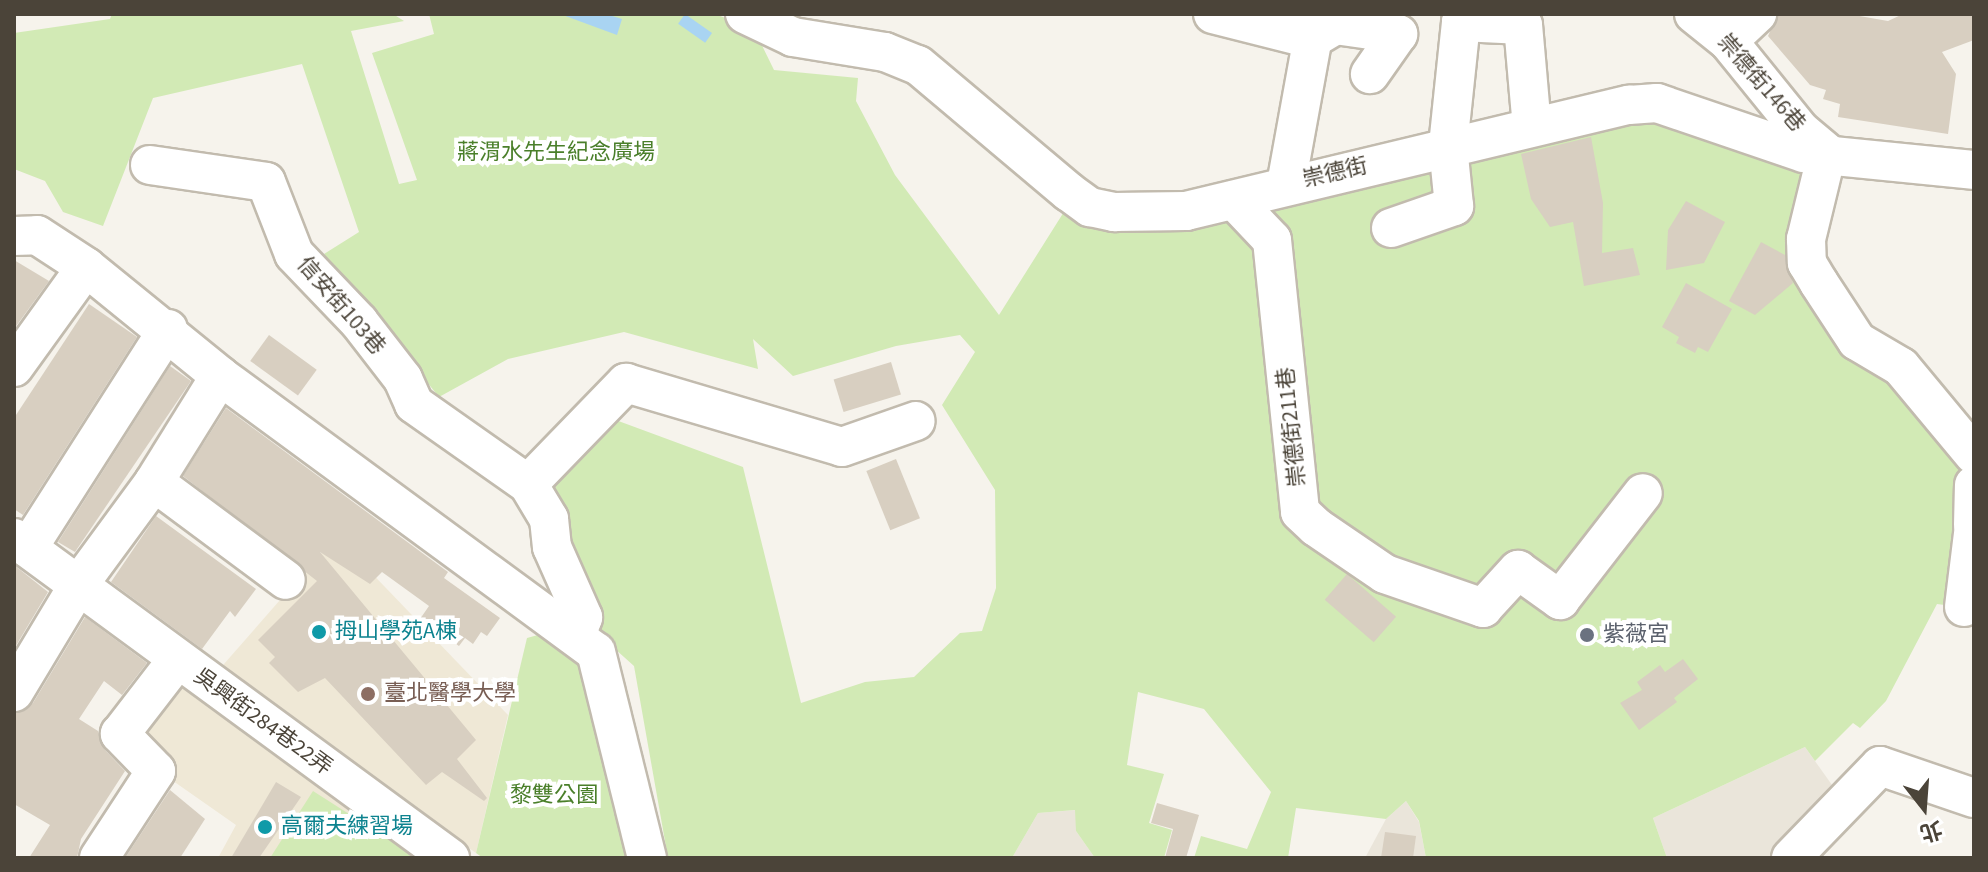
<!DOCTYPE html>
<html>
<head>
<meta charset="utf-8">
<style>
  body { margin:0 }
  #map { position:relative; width:1988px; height:872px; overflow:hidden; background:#f6f3ec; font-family:"Source Sans 3","Noto Sans TC",sans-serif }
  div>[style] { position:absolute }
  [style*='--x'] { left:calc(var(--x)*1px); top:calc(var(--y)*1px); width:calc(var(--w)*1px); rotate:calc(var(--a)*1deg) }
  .residential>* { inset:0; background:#eae5da }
  .education>* { inset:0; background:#efe8d6 }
  .green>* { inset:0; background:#d2eab5 }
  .water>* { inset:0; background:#a9d4f2; transform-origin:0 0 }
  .building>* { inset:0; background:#d8cfc1; transform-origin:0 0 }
  .roads { filter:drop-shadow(2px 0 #c2bbae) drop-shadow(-2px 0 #c2bbae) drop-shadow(0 2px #c2bbae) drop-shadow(0 -2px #c2bbae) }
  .minor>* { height:38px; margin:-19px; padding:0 19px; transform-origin:19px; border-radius:19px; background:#fff }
  .dots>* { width:22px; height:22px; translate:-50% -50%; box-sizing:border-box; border:4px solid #fff; border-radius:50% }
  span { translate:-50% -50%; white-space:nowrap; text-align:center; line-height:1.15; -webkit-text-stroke:8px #fff; paint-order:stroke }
  .street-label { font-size:22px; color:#4b4439 }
  .park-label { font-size:22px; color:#4a7f2a }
  .culture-label { font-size:22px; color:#0d838f }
  .left { translate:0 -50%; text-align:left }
  .worship-label { font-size:22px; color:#5b616d }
  .education-label { font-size:22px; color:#785e54 }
  .frame { position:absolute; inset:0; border:16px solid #4b4439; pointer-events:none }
  .north { position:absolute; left:1884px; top:768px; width:80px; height:80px; -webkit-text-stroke:6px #fff; paint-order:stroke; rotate:163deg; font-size:22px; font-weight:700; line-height:32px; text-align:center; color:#4b4439 }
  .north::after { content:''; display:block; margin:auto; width:28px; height:36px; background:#4b4439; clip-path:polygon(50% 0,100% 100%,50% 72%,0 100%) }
</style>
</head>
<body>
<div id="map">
  <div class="residential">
    <i style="clip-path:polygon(1805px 747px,1837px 792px,1772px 858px,1667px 858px,1653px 818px)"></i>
    <i style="clip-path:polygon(1406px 801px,1419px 822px,1426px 858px,1365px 858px,1386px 819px)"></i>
    <i style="clip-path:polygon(1076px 810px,1076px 831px,1095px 858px,1012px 858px,1038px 813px)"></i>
  </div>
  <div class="education">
    <i style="clip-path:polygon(336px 536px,508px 715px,476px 853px,217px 672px)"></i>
    <i style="clip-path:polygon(182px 678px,428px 858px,218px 858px,236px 825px,166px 776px,125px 735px)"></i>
  </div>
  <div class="green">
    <i style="clip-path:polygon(112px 14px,393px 14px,404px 21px,351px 31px,399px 184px,417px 180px,372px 53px,434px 34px,429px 14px,715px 14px,754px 29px,774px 70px,858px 78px,856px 101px,895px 175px,999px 315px,1067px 207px,1190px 216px,1656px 108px,1819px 156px,1804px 265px,1962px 465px,1971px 498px,1960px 607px,1937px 604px,1886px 701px,1860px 728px,1853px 723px,1815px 761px,1805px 747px,1653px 818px,1667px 858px,1426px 858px,1419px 821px,1406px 801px,1386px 819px,1296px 808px,1288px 858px,1194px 858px,1201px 836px,1247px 849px,1271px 792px,1204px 709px,1138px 692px,1127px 765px,1164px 774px,1149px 823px,1172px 830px,1164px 858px,1095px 858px,1076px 831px,1075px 810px,1038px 813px,1012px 858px,668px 858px,634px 666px,595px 631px,542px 491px,613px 419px,743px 467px,801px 703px,865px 682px,914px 677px,960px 633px,982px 631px,996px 588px,995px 490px,942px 405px,975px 352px,960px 335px,896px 346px,793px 376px,753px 339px,758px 369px,624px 332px,508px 359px,439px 397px,324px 254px,359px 232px,302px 64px,153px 98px,103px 226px,63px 212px,45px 181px,14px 169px,14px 33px,110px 19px)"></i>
    <i style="clip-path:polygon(545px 633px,586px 663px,633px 858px,483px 858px,476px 853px,527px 638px)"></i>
    <i style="clip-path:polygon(313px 791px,418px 858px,270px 858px)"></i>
  </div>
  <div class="water">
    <i style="clip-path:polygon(560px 14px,606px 14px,622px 19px,617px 35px)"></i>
    <i style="left:685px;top:14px;width:33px;height:12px;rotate:35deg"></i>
  </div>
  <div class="building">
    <i style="clip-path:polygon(1778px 14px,1848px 14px,1888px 21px,1903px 14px,1974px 14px,1974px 40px,1942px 52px,1956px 74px,1948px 134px,1838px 117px,1840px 104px,1823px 99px,1826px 90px,1810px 85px,1768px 36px)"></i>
    <i style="clip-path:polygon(1591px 137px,1603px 203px,1602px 253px,1633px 248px,1640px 275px,1584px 286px,1573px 222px,1550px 227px,1531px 199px,1521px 154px)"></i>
    <i style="clip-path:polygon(1686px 201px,1725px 222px,1704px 263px,1666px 270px,1668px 230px)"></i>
    <i style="clip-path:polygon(1761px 242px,1785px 255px,1793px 283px,1755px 315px,1729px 301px)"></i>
    <i style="clip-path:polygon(14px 260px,49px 281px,14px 329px)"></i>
    <i style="clip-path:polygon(1686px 283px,1732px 309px,1708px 352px,1698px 347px,1695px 353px,1676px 343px,1679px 337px,1662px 327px)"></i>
    <i style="clip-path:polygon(89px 304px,137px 337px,23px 515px,14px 509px,14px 418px)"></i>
    <i style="left:269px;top:335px;width:59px;height:32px;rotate:36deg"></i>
    <i style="left:891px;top:362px;width:34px;height:60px;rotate:73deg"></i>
    <i style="clip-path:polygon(170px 366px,191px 381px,75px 552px,58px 542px)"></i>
    <i style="clip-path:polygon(226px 408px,448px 572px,444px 578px,500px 618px,487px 636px,481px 632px,473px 644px,465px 638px,459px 646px,420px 619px,429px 606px,382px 572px,370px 584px,320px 552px,476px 740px,457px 759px,487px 798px,484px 801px,442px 772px,426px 785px,325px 678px,298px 692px,269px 663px,275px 657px,258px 640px,317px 581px,183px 476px)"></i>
    <i style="left:896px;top:459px;width:64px;height:32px;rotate:68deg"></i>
    <i style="clip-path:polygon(156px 516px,256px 589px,235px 617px,230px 611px,202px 649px,111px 582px)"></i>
    <i style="clip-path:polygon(14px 565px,48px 592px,14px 649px)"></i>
    <i style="left:1347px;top:574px;width:65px;height:34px;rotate:41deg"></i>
    <i style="clip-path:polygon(85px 617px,147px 663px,122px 695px,104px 681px,79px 719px,98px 731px,104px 749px,125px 771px,81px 839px,77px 858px,29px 858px,50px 825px,14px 804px,14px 714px,33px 703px)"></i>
    <i style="clip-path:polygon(1683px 659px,1698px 679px,1674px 698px,1677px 702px,1639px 730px,1620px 703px,1642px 690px,1637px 682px,1660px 665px,1665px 672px)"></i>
    <i style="clip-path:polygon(276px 782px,301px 797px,259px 858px,231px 858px)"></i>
    <i style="clip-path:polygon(170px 790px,205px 819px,180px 858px,125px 858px)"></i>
    <i style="clip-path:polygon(1157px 803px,1199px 815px,1186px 858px,1165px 858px,1173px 829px,1151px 823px)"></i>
    <i style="clip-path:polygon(1385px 832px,1416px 836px,1413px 858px,1381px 858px)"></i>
  </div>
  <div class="roads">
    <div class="minor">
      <i style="--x:745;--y:14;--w:53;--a:25.6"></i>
      <i style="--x:793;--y:37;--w:93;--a:9.3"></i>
      <i style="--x:885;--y:52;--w:35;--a:22"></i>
      <i style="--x:918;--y:65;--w:197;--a:40.1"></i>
      <i style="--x:1069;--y:192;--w:26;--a:36"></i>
      <i style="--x:1090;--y:207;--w:25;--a:12"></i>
      <i style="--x:1114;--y:212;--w:72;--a:-0.8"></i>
      <i style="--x:1186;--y:211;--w:456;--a:-13.5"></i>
      <i style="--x:1629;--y:105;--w:28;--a:-4"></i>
      <i style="--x:1657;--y:103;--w:155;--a:18.8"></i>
      <i style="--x:1804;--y:153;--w:171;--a:5.7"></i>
      <i style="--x:1213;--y:14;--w:102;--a:14.2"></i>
      <i style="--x:1312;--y:39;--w:27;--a:-31"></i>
      <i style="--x:1335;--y:25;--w:64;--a:8.1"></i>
      <i style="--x:1398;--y:34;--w:49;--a:125"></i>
      <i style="--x:1694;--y:14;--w:43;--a:38.5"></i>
      <i style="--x:1728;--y:41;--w:114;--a:51"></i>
      <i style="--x:1800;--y:130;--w:35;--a:40"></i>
      <i style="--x:1827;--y:153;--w:89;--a:103.7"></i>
      <i style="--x:1806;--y:239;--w:24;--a:88"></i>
      <i style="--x:1807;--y:263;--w:23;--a:59"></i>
      <i style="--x:1819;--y:283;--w:69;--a:56.8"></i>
      <i style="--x:1857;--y:341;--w:51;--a:30.6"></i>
      <i style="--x:1901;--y:367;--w:114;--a:50.3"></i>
      <i style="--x:1728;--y:41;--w:40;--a:-43"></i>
      <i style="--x:150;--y:165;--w:117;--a:8.3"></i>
      <i style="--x:266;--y:182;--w:77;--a:68.7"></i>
      <i style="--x:294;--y:254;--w:94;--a:46.3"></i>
      <i style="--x:359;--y:322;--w:72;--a:52.3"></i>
      <i style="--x:403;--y:379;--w:27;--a:66"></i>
      <i style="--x:414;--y:404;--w:139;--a:35.1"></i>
      <i style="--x:528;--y:484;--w:41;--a:59"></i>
      <i style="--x:549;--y:519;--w:28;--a:84"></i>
      <i style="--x:552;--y:547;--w:77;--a:66.1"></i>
      <i style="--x:583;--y:617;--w:21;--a:109"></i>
      <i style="--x:1286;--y:185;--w:174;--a:-79.7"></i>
      <i style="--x:1234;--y:200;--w:55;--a:46.5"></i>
      <i style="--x:1272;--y:240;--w:273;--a:84.1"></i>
      <i style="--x:1300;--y:512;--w:22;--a:43"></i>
      <i style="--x:1316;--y:527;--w:83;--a:34.3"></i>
      <i style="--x:1385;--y:574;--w:104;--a:19.1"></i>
      <i style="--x:1483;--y:608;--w:52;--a:-47.4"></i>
      <i style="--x:1518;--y:570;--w:52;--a:35.5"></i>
      <i style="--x:1560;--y:600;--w:135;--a:-52.2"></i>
      <i style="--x:1391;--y:228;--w:67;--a:-19.2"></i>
      <i style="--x:1454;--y:206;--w:60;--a:-95.7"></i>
      <i style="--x:1448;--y:146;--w:125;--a:-84"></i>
      <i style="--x:1461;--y:22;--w:62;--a:2.8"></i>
      <i style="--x:1523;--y:25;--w:102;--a:85"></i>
      <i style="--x:14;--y:236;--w:23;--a:-2"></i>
      <i style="--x:37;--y:235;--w:59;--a:33.1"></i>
      <i style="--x:86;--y:267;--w:173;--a:39.1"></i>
      <i style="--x:220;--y:376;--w:466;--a:36.3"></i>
      <i style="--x:596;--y:652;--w:212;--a:76.1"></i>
      <i style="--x:14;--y:367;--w:123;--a:-54.2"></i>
      <i style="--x:154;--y:482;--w:164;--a:36.6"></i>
      <i style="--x:528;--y:484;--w:141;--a:-45.9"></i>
      <i style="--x:626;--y:383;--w:225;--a:16.5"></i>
      <i style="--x:842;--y:447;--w:78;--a:-19.4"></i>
      <i style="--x:1973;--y:525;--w:40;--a:-88.6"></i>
      <i style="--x:14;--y:538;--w:541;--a:36.28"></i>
      <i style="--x:28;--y:548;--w:260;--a:-57.4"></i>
      <i style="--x:1964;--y:607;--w:83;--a:-83"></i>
      <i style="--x:14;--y:692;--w:122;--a:-59"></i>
      <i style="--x:77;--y:587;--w:130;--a:-53.7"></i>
      <i style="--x:154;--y:482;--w:125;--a:-58.1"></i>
      <i style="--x:99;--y:858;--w:104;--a:-56.8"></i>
      <i style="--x:156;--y:771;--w:52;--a:-134.2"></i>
      <i style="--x:120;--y:734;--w:93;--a:-52.4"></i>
      <i style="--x:1791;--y:858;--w:128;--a:-45.9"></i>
      <i style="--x:1880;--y:766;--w:99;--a:18.8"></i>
    </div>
  </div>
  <div class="dots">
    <i style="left:319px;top:632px;background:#0f9aa8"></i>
    <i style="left:1587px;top:635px;background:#6b7280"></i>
    <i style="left:368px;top:694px;background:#8d6e63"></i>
    <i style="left:265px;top:827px;background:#0f9aa8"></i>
  </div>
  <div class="street-label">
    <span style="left:1761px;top:83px;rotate:49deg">崇德街146巷</span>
    <span style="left:1335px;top:173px;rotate:-13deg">崇德街</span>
    <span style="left:341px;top:306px;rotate:49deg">信安街103巷</span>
    <span style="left:1292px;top:427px;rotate:-96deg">崇德街211巷</span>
    <span style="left:263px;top:722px;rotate:36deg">吳興街284巷22弄</span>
  </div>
  <div class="park-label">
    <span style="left:556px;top:153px">蔣渭水先生紀念廣場</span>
    <span style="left:554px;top:796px">黎雙公園</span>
  </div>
  <div class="culture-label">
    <span class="left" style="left:335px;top:632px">拇山學苑A棟</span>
    <span class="left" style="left:281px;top:827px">高爾夫練習場</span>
  </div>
  <div class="worship-label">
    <span class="left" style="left:1603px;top:635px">紫薇宮</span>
  </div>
  <div class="education-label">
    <span class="left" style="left:384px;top:694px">臺北醫學大學</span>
  </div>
  <div class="frame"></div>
  <div class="north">北</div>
</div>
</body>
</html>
